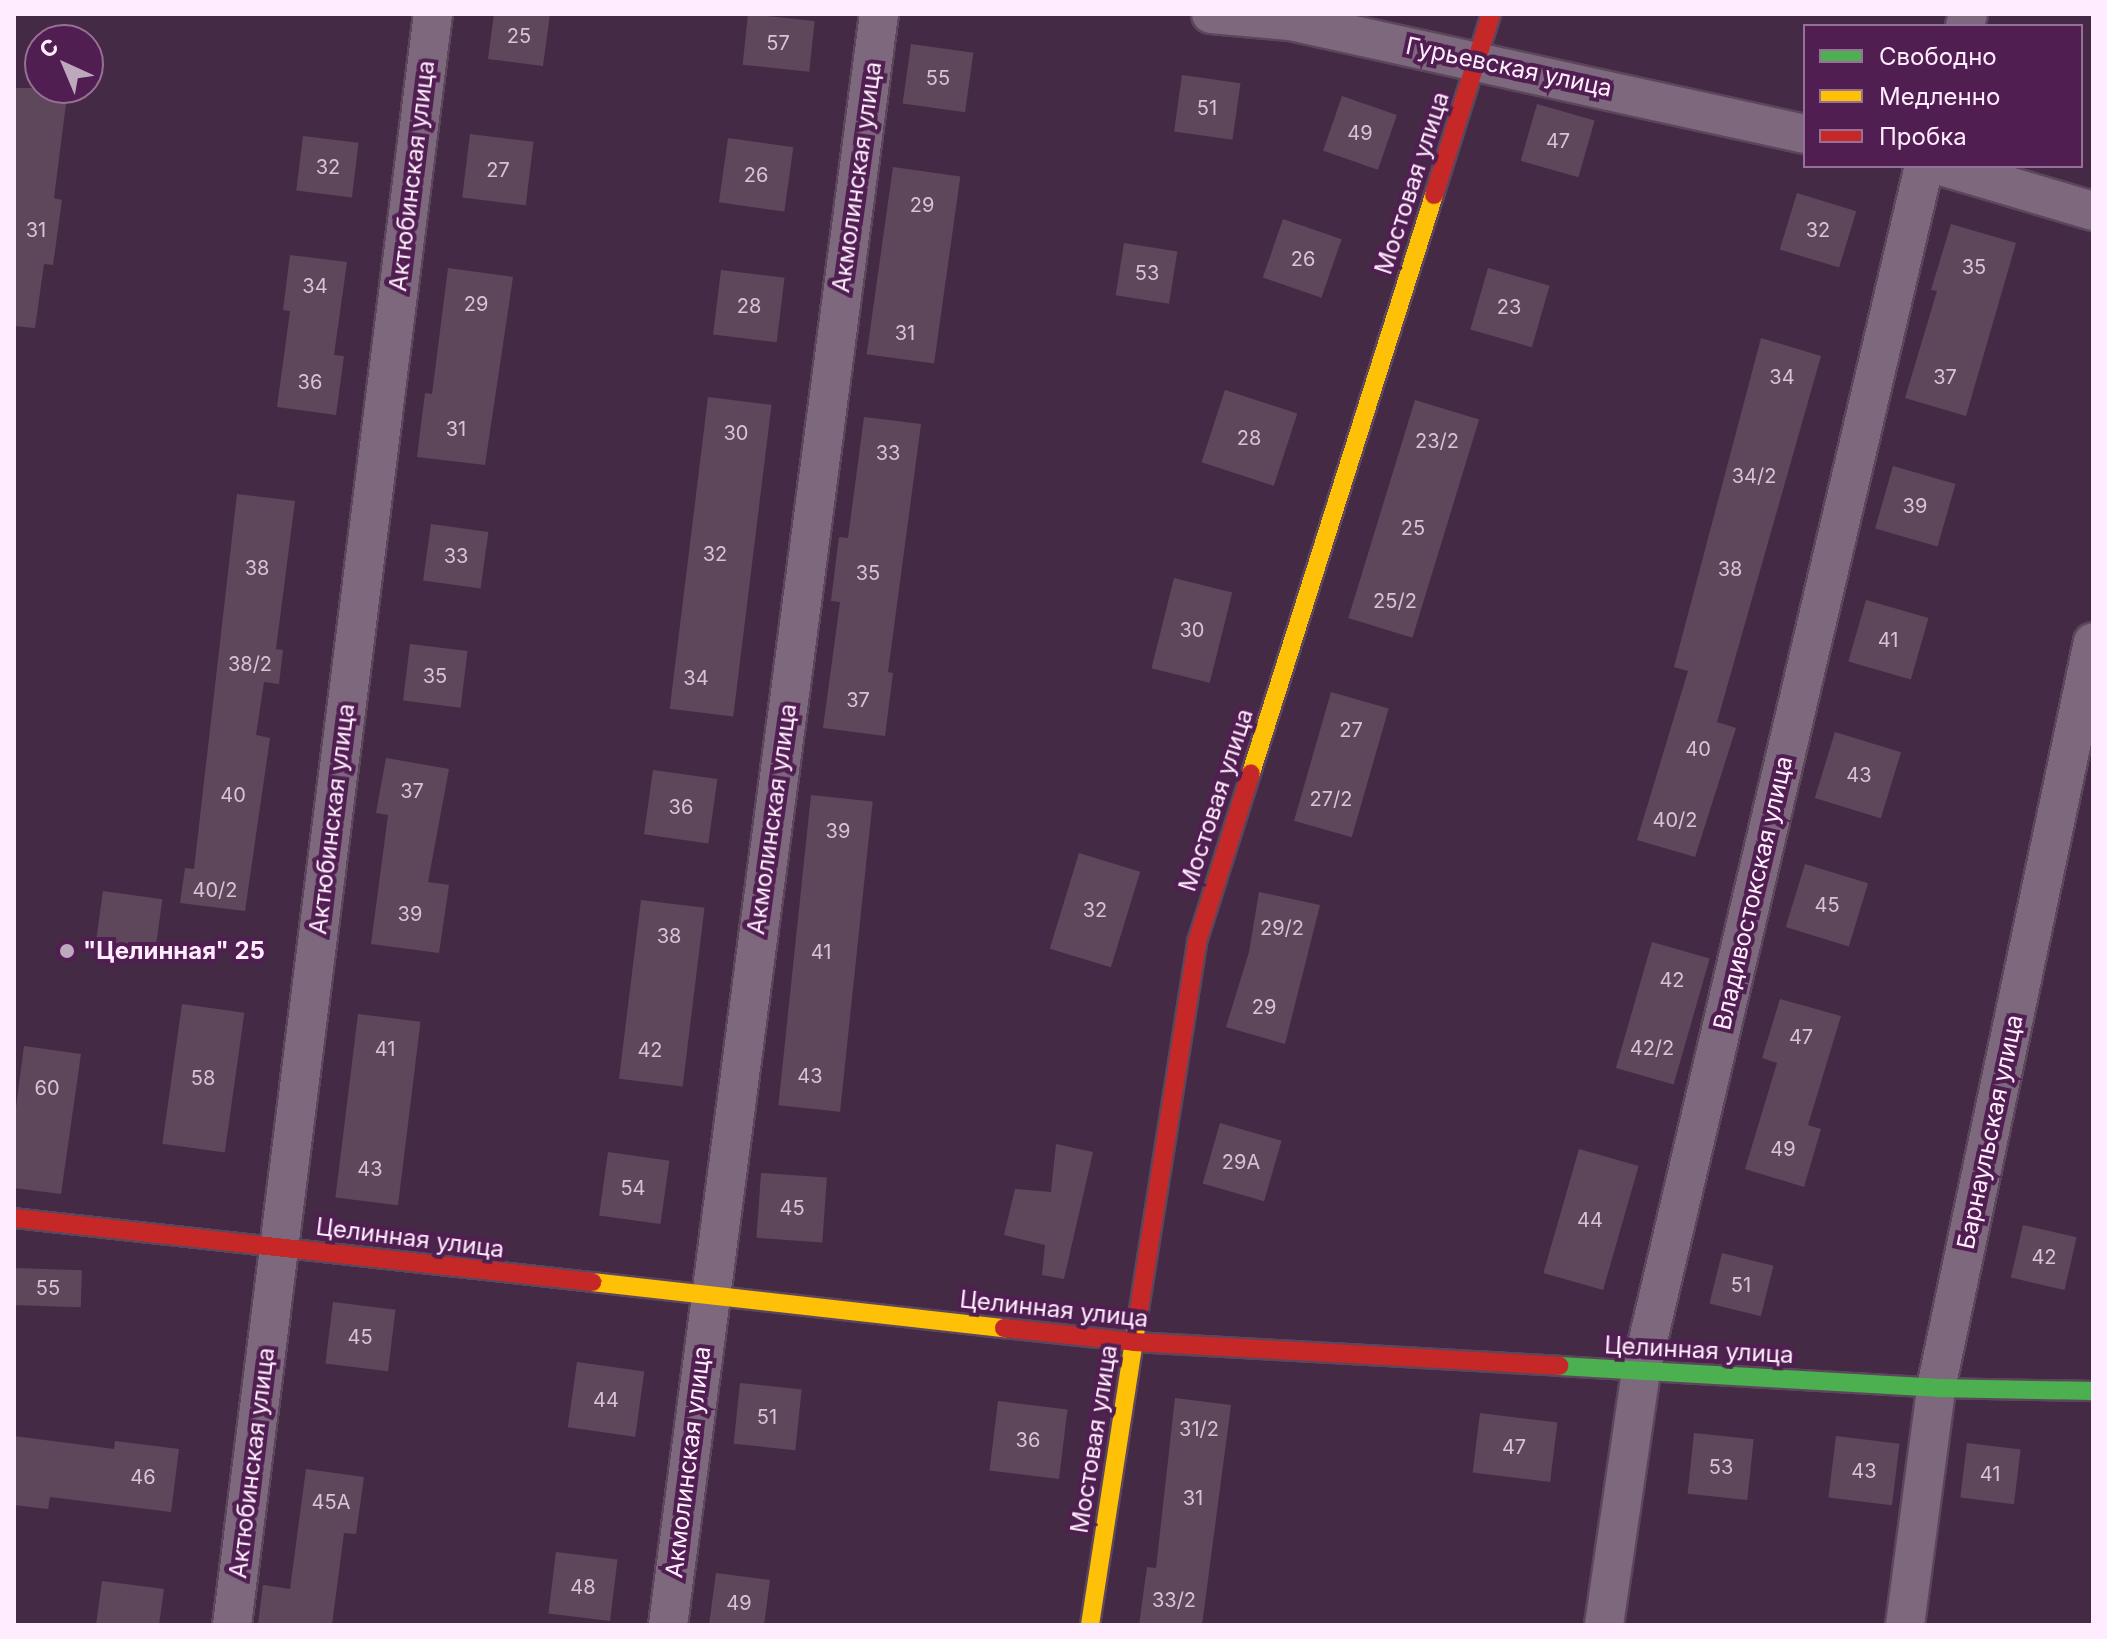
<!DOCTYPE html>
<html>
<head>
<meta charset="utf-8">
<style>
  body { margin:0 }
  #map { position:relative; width:2107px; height:1639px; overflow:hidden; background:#452a45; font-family:Inter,sans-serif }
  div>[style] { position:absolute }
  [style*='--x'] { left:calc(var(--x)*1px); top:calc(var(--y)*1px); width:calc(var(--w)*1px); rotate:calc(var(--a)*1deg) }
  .building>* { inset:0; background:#5f475b; transform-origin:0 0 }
  .roads { filter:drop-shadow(2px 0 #5c465c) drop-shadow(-2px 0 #5c465c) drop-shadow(0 2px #5c465c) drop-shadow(0 -2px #5c465c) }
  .street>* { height:38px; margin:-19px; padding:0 19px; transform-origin:19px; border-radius:19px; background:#7d687d }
  .fast>* { height:18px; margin:-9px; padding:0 9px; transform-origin:9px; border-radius:9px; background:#4caf50 }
  .slow>* { height:18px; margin:-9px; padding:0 9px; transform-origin:9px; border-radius:9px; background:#ffc107 }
  .jam>* { height:18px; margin:-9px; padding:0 9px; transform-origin:9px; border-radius:9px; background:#c62828 }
  .dots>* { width:22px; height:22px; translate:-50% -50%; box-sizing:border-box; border:4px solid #501e51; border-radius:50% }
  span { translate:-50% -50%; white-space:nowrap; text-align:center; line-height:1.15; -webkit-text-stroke:8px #501e51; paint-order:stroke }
  .number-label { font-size:20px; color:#d7c3d5 }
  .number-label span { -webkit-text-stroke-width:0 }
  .street-label { font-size:24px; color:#ffecfe }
  .poi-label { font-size:24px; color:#ffecfe; font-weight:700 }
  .left { translate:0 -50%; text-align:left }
  .frame { position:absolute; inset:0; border:16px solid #ffecfe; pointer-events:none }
  .legend { position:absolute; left:1803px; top:24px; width:280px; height:144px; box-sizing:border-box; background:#501e51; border:2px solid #967096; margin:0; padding:10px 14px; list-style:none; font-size:24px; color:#ffecfe }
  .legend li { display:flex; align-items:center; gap:16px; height:40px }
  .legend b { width:40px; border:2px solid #967096 }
  .north { position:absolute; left:24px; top:24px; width:80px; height:80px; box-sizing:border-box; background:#501e51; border:2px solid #967096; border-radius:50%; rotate:316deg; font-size:22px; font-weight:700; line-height:32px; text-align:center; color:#ffecfe }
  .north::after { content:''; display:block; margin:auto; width:28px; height:36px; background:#bea8bd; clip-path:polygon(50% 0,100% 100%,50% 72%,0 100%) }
</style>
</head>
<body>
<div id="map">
  <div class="building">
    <i style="clip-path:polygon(494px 14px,550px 14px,543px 66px,488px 59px)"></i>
    <i style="left:748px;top:14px;width:67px;height:51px;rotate:6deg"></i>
    <i style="left:911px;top:44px;width:63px;height:60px;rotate:8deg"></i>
    <i style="left:1182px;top:75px;width:59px;height:57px;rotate:8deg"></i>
    <i style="clip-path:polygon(14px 88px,68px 88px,54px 198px,62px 200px,53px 265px,44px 264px,35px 328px,14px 326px)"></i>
    <i style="left:1342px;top:96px;width:58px;height:58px;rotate:19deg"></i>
    <i style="left:1537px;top:104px;width:60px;height:59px;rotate:16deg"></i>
    <i style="left:470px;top:134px;width:64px;height:64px;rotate:7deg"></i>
    <i style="left:303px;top:136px;width:56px;height:55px;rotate:7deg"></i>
    <i style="left:728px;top:138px;width:66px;height:65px;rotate:8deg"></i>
    <i style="left:893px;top:167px;width:68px;height:189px;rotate:8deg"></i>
    <i style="left:1797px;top:193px;width:62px;height:59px;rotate:17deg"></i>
    <i style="left:1283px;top:219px;width:62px;height:62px;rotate:19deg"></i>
    <i style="clip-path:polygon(1951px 224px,2016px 243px,1966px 416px,1905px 398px,1937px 291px,1931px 290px)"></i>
    <i style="left:1124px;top:243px;width:54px;height:53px;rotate:9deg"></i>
    <i style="clip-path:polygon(290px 255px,347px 262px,334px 355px,344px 356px,336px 415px,277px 407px,290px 311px,283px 310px)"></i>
    <i style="clip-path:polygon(448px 268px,513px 277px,485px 465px,417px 457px,425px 393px,432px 394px)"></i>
    <i style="left:1488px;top:268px;width:64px;height:64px;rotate:16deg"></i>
    <i style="left:721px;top:270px;width:64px;height:65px;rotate:7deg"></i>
    <i style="clip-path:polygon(1761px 338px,1821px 356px,1717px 722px,1736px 728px,1695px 857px,1637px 840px,1688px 671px,1674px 667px)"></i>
    <i style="left:1225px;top:390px;width:76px;height:76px;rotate:18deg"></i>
    <i style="left:708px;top:397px;width:64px;height:314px;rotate:7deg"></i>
    <i style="left:1415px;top:400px;width:67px;height:228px;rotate:17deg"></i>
    <i style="clip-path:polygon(864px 417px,921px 424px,888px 672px,893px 673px,885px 736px,823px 728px,840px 602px,831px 601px,839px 537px,848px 538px)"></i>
    <i style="left:1893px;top:466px;width:65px;height:65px;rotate:16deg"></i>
    <i style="clip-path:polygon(237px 494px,295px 501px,276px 649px,283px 650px,279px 684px,264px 682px,256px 735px,270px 738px,245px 911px,180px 903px,185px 868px,194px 869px)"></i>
    <i style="left:431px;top:524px;width:58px;height:57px;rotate:8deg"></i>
    <i style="left:1174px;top:578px;width:60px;height:93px;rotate:14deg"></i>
    <i style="left:1866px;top:600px;width:65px;height:64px;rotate:16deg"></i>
    <i style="left:410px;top:644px;width:58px;height:57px;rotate:7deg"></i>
    <i style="left:1331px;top:692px;width:60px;height:134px;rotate:16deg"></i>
    <i style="left:1835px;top:732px;width:69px;height:69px;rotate:17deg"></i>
    <i style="clip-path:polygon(386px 758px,449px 769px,428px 882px,449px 885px,439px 953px,371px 944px,388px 815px,376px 813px)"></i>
    <i style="left:653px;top:770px;width:65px;height:65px;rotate:8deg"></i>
    <i style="left:811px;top:795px;width:62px;height:312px;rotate:6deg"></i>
    <i style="left:1079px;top:853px;width:64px;height:100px;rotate:17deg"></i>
    <i style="left:1805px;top:864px;width:66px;height:66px;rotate:17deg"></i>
    <i style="left:103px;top:891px;width:60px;height:58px;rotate:8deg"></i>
    <i style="clip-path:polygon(1259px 892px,1320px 905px,1285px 1044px,1226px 1027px,1249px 952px)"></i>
    <i style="left:641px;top:900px;width:64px;height:180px;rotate:7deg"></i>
    <i style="left:1652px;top:942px;width:60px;height:131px;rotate:16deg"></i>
    <i style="clip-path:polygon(1780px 999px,1841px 1016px,1808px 1125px,1821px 1129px,1804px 1187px,1745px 1169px,1777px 1063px,1762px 1058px)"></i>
    <i style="left:182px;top:1004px;width:63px;height:141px;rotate:8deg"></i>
    <i style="left:358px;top:1014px;width:63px;height:185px;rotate:7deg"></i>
    <i style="clip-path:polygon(24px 1046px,81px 1054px,61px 1194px,14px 1188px,14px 1123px)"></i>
    <i style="left:1220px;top:1123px;width:64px;height:63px;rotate:16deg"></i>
    <i style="clip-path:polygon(1056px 1144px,1093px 1152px,1064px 1279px,1042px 1275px,1045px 1245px,1004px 1235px,1015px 1189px,1051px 1192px)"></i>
    <i style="left:1579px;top:1149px;width:62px;height:129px;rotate:16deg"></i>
    <i style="left:608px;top:1152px;width:62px;height:64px;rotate:8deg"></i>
    <i style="left:761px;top:1173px;width:66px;height:65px;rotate:4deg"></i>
    <i style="left:2023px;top:1225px;width:55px;height:54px;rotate:13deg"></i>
    <i style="left:1722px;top:1253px;width:53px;height:52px;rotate:14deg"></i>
    <i style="left:14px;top:1268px;width:68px;height:37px;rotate:2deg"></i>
    <i style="left:333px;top:1302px;width:63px;height:62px;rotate:7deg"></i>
    <i style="left:577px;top:1362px;width:68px;height:66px;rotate:8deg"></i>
    <i style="left:740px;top:1383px;width:62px;height:61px;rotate:6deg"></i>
    <i style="clip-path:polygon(1175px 1398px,1231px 1405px,1202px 1625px,1139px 1625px,1147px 1567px,1156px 1568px)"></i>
    <i style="left:998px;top:1401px;width:70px;height:70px;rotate:7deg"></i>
    <i style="left:1480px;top:1413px;width:78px;height:60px;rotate:7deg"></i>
    <i style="left:1694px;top:1433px;width:60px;height:61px;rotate:6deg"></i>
    <i style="clip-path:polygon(14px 1436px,114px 1449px,115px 1441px,179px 1449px,171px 1512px,50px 1497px,48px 1509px,14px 1505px)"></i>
    <i style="left:1836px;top:1436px;width:64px;height:62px;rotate:7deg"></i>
    <i style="left:1967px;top:1443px;width:54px;height:55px;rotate:7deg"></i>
    <i style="clip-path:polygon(306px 1469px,364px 1477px,356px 1534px,344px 1533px,332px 1625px,258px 1625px,263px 1585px,290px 1589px)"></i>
    <i style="left:556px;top:1552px;width:62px;height:62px;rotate:7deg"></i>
    <i style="clip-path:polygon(716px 1573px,770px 1580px,764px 1625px,709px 1625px)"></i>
    <i style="clip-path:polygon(102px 1581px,164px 1589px,159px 1625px,96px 1625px)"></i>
  </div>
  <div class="roads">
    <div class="street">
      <i style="--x:1211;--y:14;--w:79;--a:5.1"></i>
      <i style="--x:1290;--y:21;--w:527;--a:12.38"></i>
      <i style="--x:1965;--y:26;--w:12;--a:-76"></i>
      <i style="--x:1941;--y:166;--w:159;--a:16.5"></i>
      <i style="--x:232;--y:1625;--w:1623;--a:-82.89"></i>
      <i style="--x:668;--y:1625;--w:1625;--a:-82.54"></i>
      <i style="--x:1604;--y:1625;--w:258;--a:-81.7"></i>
      <i style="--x:1641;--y:1370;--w:1237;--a:-76.77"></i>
      <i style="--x:1905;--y:1625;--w:239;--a:-82.5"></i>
      <i style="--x:1936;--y:1388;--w:762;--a:-78.12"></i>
    </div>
    <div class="fast">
      <i style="--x:1559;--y:1366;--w:378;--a:3.3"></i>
      <i style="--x:1936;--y:1388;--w:157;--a:1.1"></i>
    </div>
    <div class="slow">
      <i style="--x:1251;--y:773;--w:606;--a:-72.43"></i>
      <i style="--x:592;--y:1282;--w:415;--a:6.4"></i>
      <i style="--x:1090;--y:1625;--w:307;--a:-81.2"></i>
    </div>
    <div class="jam">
      <i style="--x:1434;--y:195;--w:190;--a:-72.5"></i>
      <i style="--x:14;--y:1218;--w:582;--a:6.32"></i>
      <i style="--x:1137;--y:1322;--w:385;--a:-81"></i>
      <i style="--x:1197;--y:942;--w:177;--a:-72.3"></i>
      <i style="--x:1004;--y:1328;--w:131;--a:6.1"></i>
      <i style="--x:1134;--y:1342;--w:426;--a:3.2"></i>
    </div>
  </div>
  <div class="dots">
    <i style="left:67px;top:951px;background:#bea8bd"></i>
  </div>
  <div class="number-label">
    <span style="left:519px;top:36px">25</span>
    <span style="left:778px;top:43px">57</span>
    <span style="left:938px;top:78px">55</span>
    <span style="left:1207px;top:108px">51</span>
    <span style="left:1360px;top:133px">49</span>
    <span style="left:1558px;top:141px">47</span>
    <span style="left:328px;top:167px">32</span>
    <span style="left:498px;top:170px">27</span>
    <span style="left:756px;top:175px">26</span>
    <span style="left:922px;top:205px">29</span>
    <span style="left:36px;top:230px">31</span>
    <span style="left:1818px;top:230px">32</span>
    <span style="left:1303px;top:259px">26</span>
    <span style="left:1974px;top:267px">35</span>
    <span style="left:1147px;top:273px">53</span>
    <span style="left:315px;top:286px">34</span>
    <span style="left:476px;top:304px">29</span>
    <span style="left:749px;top:306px">28</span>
    <span style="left:1509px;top:307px">23</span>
    <span style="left:905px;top:333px">31</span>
    <span style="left:1782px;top:377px">34</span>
    <span style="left:1945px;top:377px">37</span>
    <span style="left:310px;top:382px">36</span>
    <span style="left:456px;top:429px">31</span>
    <span style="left:736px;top:433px">30</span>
    <span style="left:1249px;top:438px">28</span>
    <span style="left:1437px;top:441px">23/2</span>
    <span style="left:888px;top:453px">33</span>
    <span style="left:1754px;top:476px">34/2</span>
    <span style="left:1915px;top:506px">39</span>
    <span style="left:1413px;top:528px">25</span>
    <span style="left:715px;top:554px">32</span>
    <span style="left:456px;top:556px">33</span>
    <span style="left:257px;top:568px">38</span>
    <span style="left:1730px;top:569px">38</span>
    <span style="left:868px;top:573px">35</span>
    <span style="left:1395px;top:601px">25/2</span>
    <span style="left:1192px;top:630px">30</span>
    <span style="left:1888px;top:640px">41</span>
    <span style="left:250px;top:664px">38/2</span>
    <span style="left:435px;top:676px">35</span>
    <span style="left:696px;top:678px">34</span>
    <span style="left:858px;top:700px">37</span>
    <span style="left:1351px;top:730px">27</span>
    <span style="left:1698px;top:749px">40</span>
    <span style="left:1859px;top:775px">43</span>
    <span style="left:412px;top:791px">37</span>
    <span style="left:233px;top:795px">40</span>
    <span style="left:1331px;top:799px">27/2</span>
    <span style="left:681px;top:807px">36</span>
    <span style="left:1675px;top:820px">40/2</span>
    <span style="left:838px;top:831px">39</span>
    <span style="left:215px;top:890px">40/2</span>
    <span style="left:1827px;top:905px">45</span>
    <span style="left:1095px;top:910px">32</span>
    <span style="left:410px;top:914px">39</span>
    <span style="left:1282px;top:928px">29/2</span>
    <span style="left:669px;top:936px">38</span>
    <span style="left:821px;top:952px">41</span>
    <span style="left:1672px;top:980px">42</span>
    <span style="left:1264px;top:1007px">29</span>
    <span style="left:1801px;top:1037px">47</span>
    <span style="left:1652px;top:1048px">42/2</span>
    <span style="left:385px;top:1049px">41</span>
    <span style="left:650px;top:1050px">42</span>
    <span style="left:810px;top:1076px">43</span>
    <span style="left:203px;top:1078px">58</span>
    <span style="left:47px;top:1088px">60</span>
    <span style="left:1783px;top:1149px">49</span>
    <span style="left:1241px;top:1162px">29А</span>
    <span style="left:370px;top:1169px">43</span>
    <span style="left:633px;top:1188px">54</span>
    <span style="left:792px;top:1208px">45</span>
    <span style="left:1590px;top:1220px">44</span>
    <span style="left:2044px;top:1257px">42</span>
    <span style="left:1741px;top:1285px">51</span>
    <span style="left:48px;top:1288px">55</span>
    <span style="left:360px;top:1337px">45</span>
    <span style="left:606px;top:1400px">44</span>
    <span style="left:767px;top:1417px">51</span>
    <span style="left:1199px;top:1429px">31/2</span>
    <span style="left:1028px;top:1440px">36</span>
    <span style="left:1514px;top:1447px">47</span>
    <span style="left:1721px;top:1467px">53</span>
    <span style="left:1864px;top:1471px">43</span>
    <span style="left:1990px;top:1474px">41</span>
    <span style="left:143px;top:1477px">46</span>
    <span style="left:1193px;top:1498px">31</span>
    <span style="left:331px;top:1502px">45А</span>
    <span style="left:583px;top:1587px">48</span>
    <span style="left:1174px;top:1600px">33/2</span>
    <span style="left:739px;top:1603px">49</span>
  </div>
  <div class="street-label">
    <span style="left:1509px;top:67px;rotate:12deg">Гурьевская улица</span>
    <span style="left:412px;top:176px;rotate:-83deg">Актюбинская улица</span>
    <span style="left:857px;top:177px;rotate:-82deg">Акмолинская улица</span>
    <span style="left:1412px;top:183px;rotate:-72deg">Мостовая улица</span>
    <span style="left:1216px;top:800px;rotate:-72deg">Мостовая улица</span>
    <span style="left:332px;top:819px;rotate:-83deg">Актюбинская улица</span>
    <span style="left:772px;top:819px;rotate:-82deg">Акмолинская улица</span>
    <span style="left:1753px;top:893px;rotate:-77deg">Владивостокская улица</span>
    <span style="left:1990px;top:1132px;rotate:-78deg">Барнаульская улица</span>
    <span style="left:410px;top:1238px;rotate:7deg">Целинная улица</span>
    <span style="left:1054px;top:1309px;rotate:6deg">Целинная улица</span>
    <span style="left:1699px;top:1350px;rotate:3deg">Целинная улица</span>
    <span style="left:1094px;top:1439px;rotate:-81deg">Мостовая улица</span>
    <span style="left:688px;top:1462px;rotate:-83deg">Акмолинская улица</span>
    <span style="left:252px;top:1463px;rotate:-83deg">Актюбинская улица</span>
  </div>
  <div class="poi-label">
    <span class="left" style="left:83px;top:951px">"Целинная" 25</span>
  </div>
  <div class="frame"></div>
  <ul class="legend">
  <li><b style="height:10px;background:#4caf50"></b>Свободно</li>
  <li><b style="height:10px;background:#ffc107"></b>Медленно</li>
  <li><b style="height:10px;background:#c62828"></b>Пробка</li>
  </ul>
  <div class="north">С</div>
</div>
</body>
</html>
